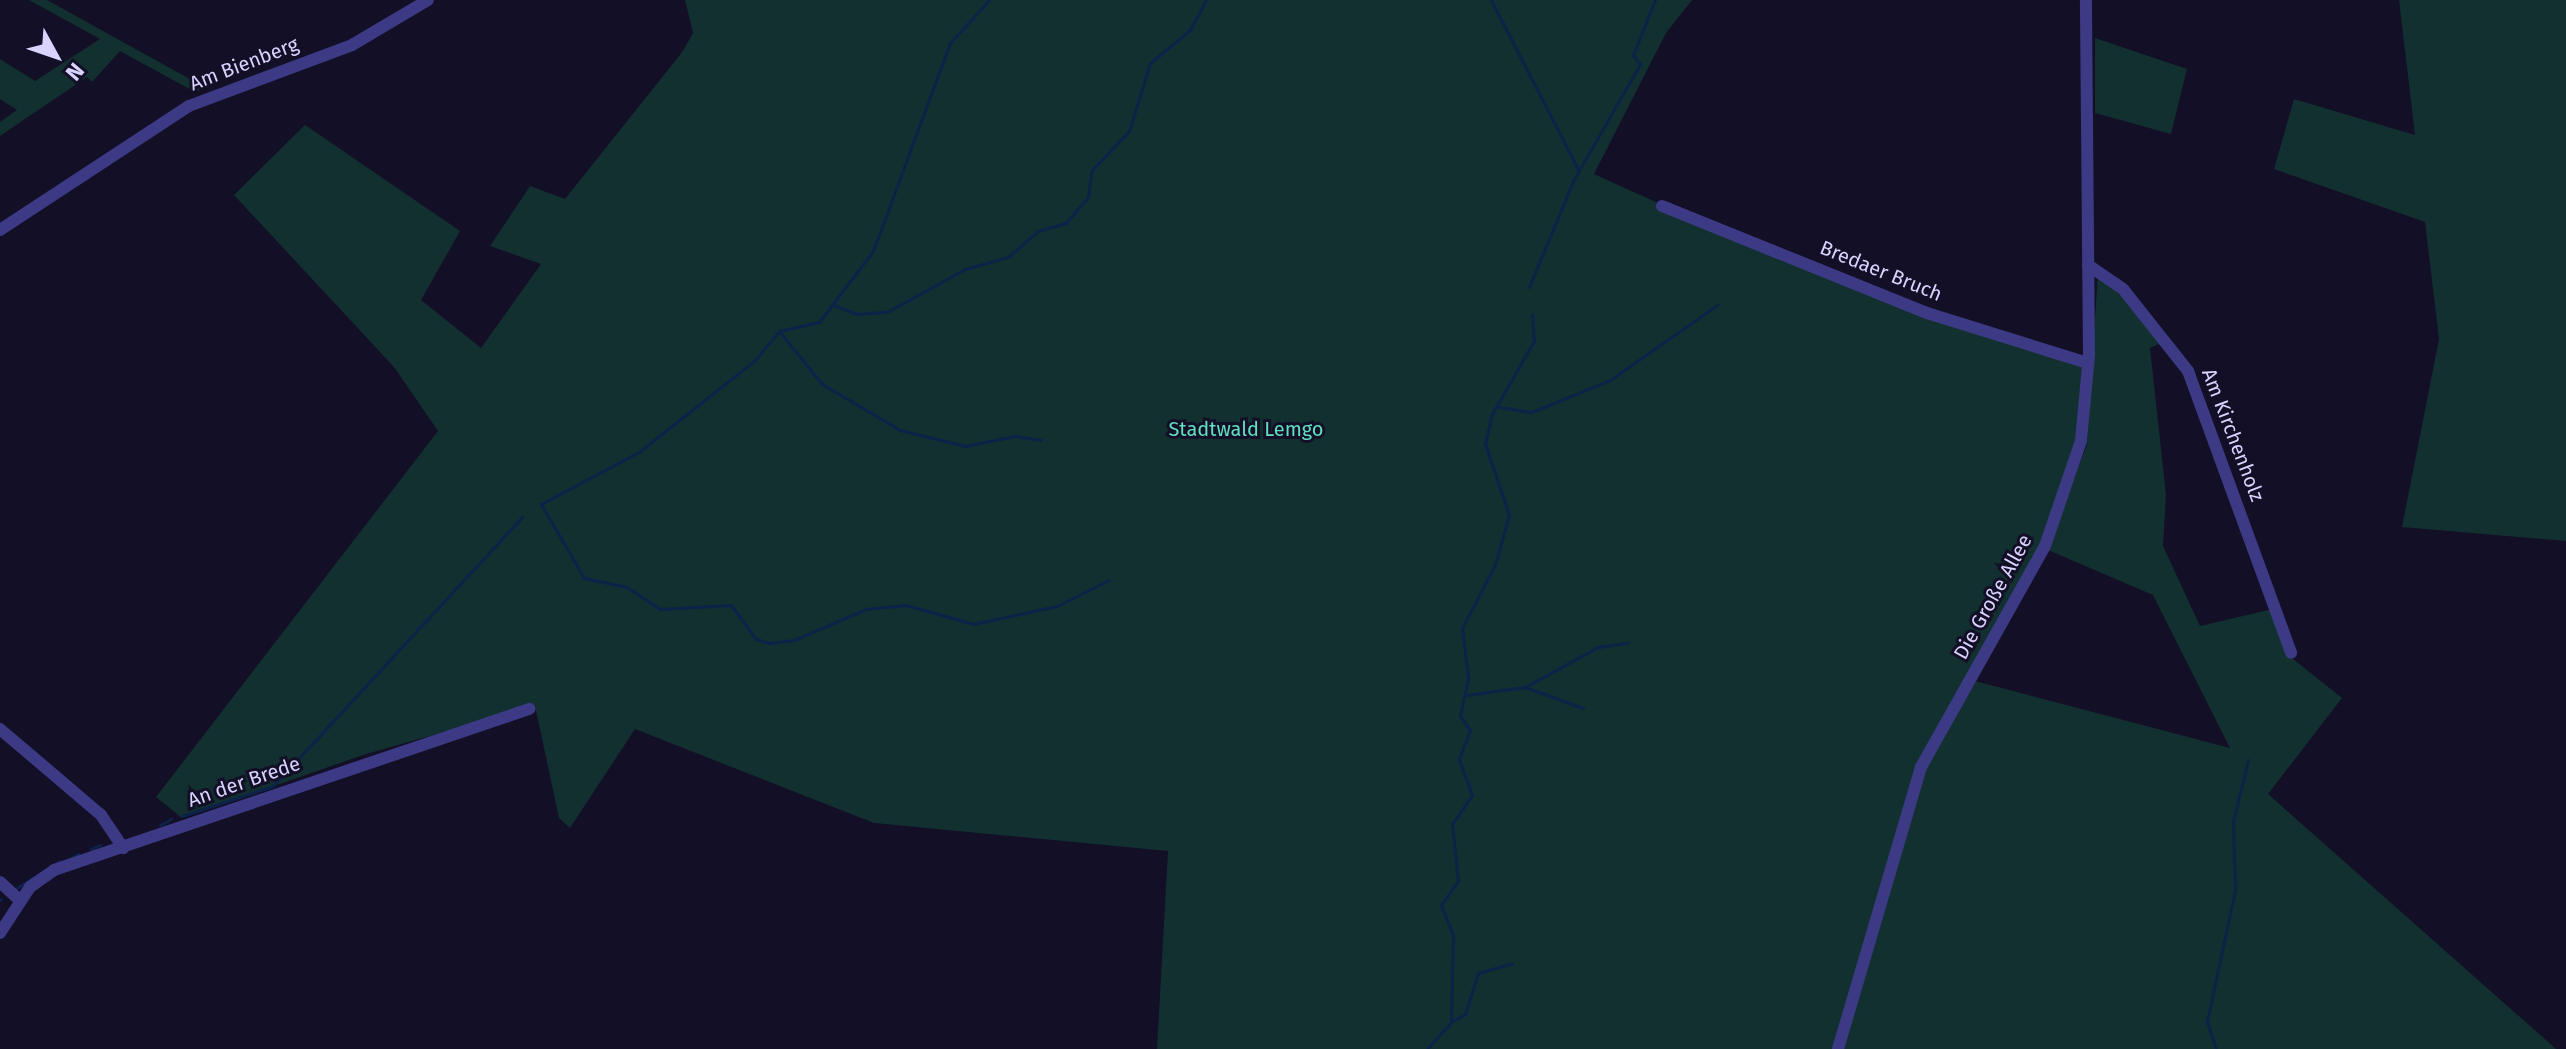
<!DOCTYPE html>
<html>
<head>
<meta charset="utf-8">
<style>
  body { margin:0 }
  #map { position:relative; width:2566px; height:1049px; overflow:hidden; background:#130f26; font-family:"Fira Sans",sans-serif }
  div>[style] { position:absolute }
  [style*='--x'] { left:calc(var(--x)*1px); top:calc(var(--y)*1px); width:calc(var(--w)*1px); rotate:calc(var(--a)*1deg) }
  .green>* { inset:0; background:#12302f }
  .stream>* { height:3px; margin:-1.5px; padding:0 1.5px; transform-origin:1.5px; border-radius:1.5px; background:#0c2248 }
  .street>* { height:12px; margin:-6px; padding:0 6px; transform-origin:6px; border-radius:6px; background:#3d3a85 }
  span { translate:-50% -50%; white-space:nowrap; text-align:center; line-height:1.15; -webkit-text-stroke:6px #130f26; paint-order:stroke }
  .street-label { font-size:20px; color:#d9d4ff }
  .park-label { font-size:20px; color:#5fe0c0 }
  .north { position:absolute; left:16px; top:16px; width:80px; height:80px; -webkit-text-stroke:6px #130f26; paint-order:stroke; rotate:130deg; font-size:22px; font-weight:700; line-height:32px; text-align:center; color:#d9d4ff }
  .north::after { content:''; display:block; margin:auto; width:28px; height:36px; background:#d9d4ff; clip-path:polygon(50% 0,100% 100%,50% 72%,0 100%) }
</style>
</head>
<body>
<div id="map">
  <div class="green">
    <i style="clip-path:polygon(29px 0,47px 0,206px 88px,195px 92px,120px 51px,92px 82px,87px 77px,0 136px,0 122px,17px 110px,0 99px,0 59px,35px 81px,100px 39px)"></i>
    <i style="clip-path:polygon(685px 0,1692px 0,1666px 33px,1594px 174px,1786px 261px,2083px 367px,2077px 441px,2042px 542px,1975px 681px,2230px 748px,2153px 595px,2048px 550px,2087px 444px,2098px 272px,2165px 341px,2150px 348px,2166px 495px,2163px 546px,2200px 626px,2273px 609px,2293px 659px,2342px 698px,2268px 794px,2556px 1049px,1157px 1049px,1168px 851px,874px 823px,635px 729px,570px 828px,559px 818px,535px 706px,363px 755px,182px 818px,156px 797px,438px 431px,394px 367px,234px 195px,305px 125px,460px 231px,421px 300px,481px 348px,541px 264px,490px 246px,530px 186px,565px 199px,683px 51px,693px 33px)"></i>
    <i style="clip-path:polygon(2399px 0,2566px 0,2566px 541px,2402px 527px,2439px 339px,2425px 222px,2274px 169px,2294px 99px,2415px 135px)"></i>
    <i style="clip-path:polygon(2095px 38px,2187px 69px,2171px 134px,2095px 113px)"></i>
  </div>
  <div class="stream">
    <i style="--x:1491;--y:0;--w:190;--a:62.8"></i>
    <i style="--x:1529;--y:287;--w:117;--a:-67.4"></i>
    <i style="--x:1574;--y:179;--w:133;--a:-60.1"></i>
    <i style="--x:1640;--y:64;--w:11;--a:-128"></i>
    <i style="--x:1633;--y:55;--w:59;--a:-68.2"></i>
    <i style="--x:833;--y:305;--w:25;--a:21"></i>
    <i style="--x:856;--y:314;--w:31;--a:-4"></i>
    <i style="--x:887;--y:312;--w:89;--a:-28.9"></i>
    <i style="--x:965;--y:269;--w:45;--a:-15.6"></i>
    <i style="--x:1008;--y:257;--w:40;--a:-41"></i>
    <i style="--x:1038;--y:231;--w:29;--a:-16"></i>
    <i style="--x:1066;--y:223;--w:34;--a:-50"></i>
    <i style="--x:1088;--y:197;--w:27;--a:-82"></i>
    <i style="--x:1092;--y:170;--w:54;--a:-46.5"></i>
    <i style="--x:1129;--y:131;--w:71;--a:-72.8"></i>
    <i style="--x:1150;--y:63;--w:52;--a:-39.5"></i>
    <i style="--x:1190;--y:30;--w:34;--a:-62"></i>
    <i style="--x:779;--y:331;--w:68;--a:50.9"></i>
    <i style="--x:822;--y:384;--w:91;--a:30.5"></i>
    <i style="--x:900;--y:430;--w:67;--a:13.8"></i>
    <i style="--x:965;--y:446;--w:51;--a:-11.3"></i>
    <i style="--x:1015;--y:436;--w:26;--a:9"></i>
    <i style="--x:1499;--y:407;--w:33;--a:9"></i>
    <i style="--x:1532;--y:412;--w:84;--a:-22.3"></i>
    <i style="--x:1610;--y:380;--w:131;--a:-35"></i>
    <i style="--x:541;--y:504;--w:111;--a:-28"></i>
    <i style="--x:639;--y:452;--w:148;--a:-38.4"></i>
    <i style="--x:755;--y:360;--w:38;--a:-50"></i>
    <i style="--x:779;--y:331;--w:41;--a:-12.7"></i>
    <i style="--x:819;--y:322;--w:89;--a:-52.7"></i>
    <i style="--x:873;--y:251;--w:222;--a:-69.7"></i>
    <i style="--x:950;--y:43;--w:58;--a:-47.8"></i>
    <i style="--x:541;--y:504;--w:86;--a:59.8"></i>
    <i style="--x:584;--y:578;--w:44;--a:11.8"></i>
    <i style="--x:627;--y:587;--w:40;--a:34"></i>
    <i style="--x:660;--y:609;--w:71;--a:-3.2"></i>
    <i style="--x:731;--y:605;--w:42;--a:53.7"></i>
    <i style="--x:756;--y:639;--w:14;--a:17"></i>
    <i style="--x:769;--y:643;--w:25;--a:-7"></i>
    <i style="--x:794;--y:640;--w:78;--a:-23.3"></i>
    <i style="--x:866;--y:609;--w:40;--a:-5.7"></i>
    <i style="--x:906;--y:605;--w:70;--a:15.8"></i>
    <i style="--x:973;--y:624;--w:86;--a:-12.1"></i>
    <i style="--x:1057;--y:606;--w:58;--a:-26.6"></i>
    <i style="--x:1525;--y:687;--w:62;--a:19.9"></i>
    <i style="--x:1467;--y:695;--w:59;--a:-7.9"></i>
    <i style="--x:1525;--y:687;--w:83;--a:-28.7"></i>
    <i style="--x:1598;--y:647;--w:30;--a:-8"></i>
    <i style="--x:182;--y:816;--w:96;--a:-18.2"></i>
    <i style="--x:273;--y:786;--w:367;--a:-47.2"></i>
    <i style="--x:160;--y:825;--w:13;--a:-29"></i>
    <i style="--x:91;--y:849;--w:10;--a:-24"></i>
    <i style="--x:72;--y:857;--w:7;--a:-27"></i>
    <i style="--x:15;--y:889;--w:53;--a:-31.9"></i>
    <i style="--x:0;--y:900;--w:1;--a:-45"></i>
    <i style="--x:1453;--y:1021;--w:14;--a:-30"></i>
    <i style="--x:1465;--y:1014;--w:43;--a:-72.4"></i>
    <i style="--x:1478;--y:973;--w:36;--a:-16"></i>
    <i style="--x:1427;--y:1049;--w:36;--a:-48"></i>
    <i style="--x:1451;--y:1022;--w:87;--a:-88.7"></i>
    <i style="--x:1453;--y:935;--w:32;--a:-112"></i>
    <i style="--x:1441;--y:905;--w:29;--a:-55"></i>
    <i style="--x:1458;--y:881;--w:57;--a:-96"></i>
    <i style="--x:1452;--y:824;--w:35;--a:-55"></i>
    <i style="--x:1472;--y:795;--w:38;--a:-110"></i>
    <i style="--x:1459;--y:759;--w:31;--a:-69"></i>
    <i style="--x:1470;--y:730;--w:17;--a:-126"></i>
    <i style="--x:1460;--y:716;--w:40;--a:-78"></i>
    <i style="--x:1468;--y:677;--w:49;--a:-97"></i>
    <i style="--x:1462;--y:628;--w:71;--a:-62.4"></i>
    <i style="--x:1495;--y:565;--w:52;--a:-74.4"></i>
    <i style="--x:1509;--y:515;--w:75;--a:-108.7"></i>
    <i style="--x:1485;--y:444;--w:31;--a:-77"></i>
    <i style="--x:1492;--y:414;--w:84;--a:-60.1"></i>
    <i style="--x:1534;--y:341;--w:27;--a:-94"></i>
    <i style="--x:2216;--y:1049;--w:29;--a:-108"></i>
    <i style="--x:2207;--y:1021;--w:134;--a:-77.9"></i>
    <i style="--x:2235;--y:890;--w:68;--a:-91.7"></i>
    <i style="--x:2233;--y:822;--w:64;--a:-76.4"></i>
  </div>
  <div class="street">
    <i style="--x:1662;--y:206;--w:286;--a:22"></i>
    <i style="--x:1927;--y:313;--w:169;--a:17.3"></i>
    <i style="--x:0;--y:230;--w:226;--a:-33.3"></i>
    <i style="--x:189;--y:106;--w:174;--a:-20.5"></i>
    <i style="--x:352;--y:45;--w:88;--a:-30.6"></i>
    <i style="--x:2088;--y:265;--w:42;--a:34.4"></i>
    <i style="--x:2123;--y:289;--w:105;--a:51.6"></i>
    <i style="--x:2188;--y:371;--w:300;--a:69.9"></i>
    <i style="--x:0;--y:729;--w:133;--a:40.4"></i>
    <i style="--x:101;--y:815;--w:40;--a:56"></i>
    <i style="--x:0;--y:882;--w:26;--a:43"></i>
    <i style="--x:0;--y:933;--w:55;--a:-56.9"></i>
    <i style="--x:30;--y:887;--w:29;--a:-35"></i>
    <i style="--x:54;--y:870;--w:502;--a:-18.72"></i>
    <i style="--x:1838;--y:1049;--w:294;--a:-73.6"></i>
    <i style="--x:1921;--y:767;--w:253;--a:-60.7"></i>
    <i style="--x:2045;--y:546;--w:111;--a:-71.1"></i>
    <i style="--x:2081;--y:441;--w:86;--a:-84.7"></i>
    <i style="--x:2089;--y:355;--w:355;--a:-90.5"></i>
  </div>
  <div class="street-label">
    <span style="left:244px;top:64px;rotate:-21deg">Am Bienberg</span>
    <span style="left:1881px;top:271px;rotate:22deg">Bredaer Bruch</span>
    <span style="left:2233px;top:435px;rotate:69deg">Am Kirchenholz</span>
    <span style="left:1993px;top:597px;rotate:-61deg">Die Große Allee</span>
    <span style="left:244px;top:782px;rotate:-19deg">An der Brede</span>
  </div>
  <div class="park-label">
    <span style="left:1246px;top:429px">Stadtwald Lemgo</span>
  </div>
  <div class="north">N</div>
</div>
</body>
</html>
